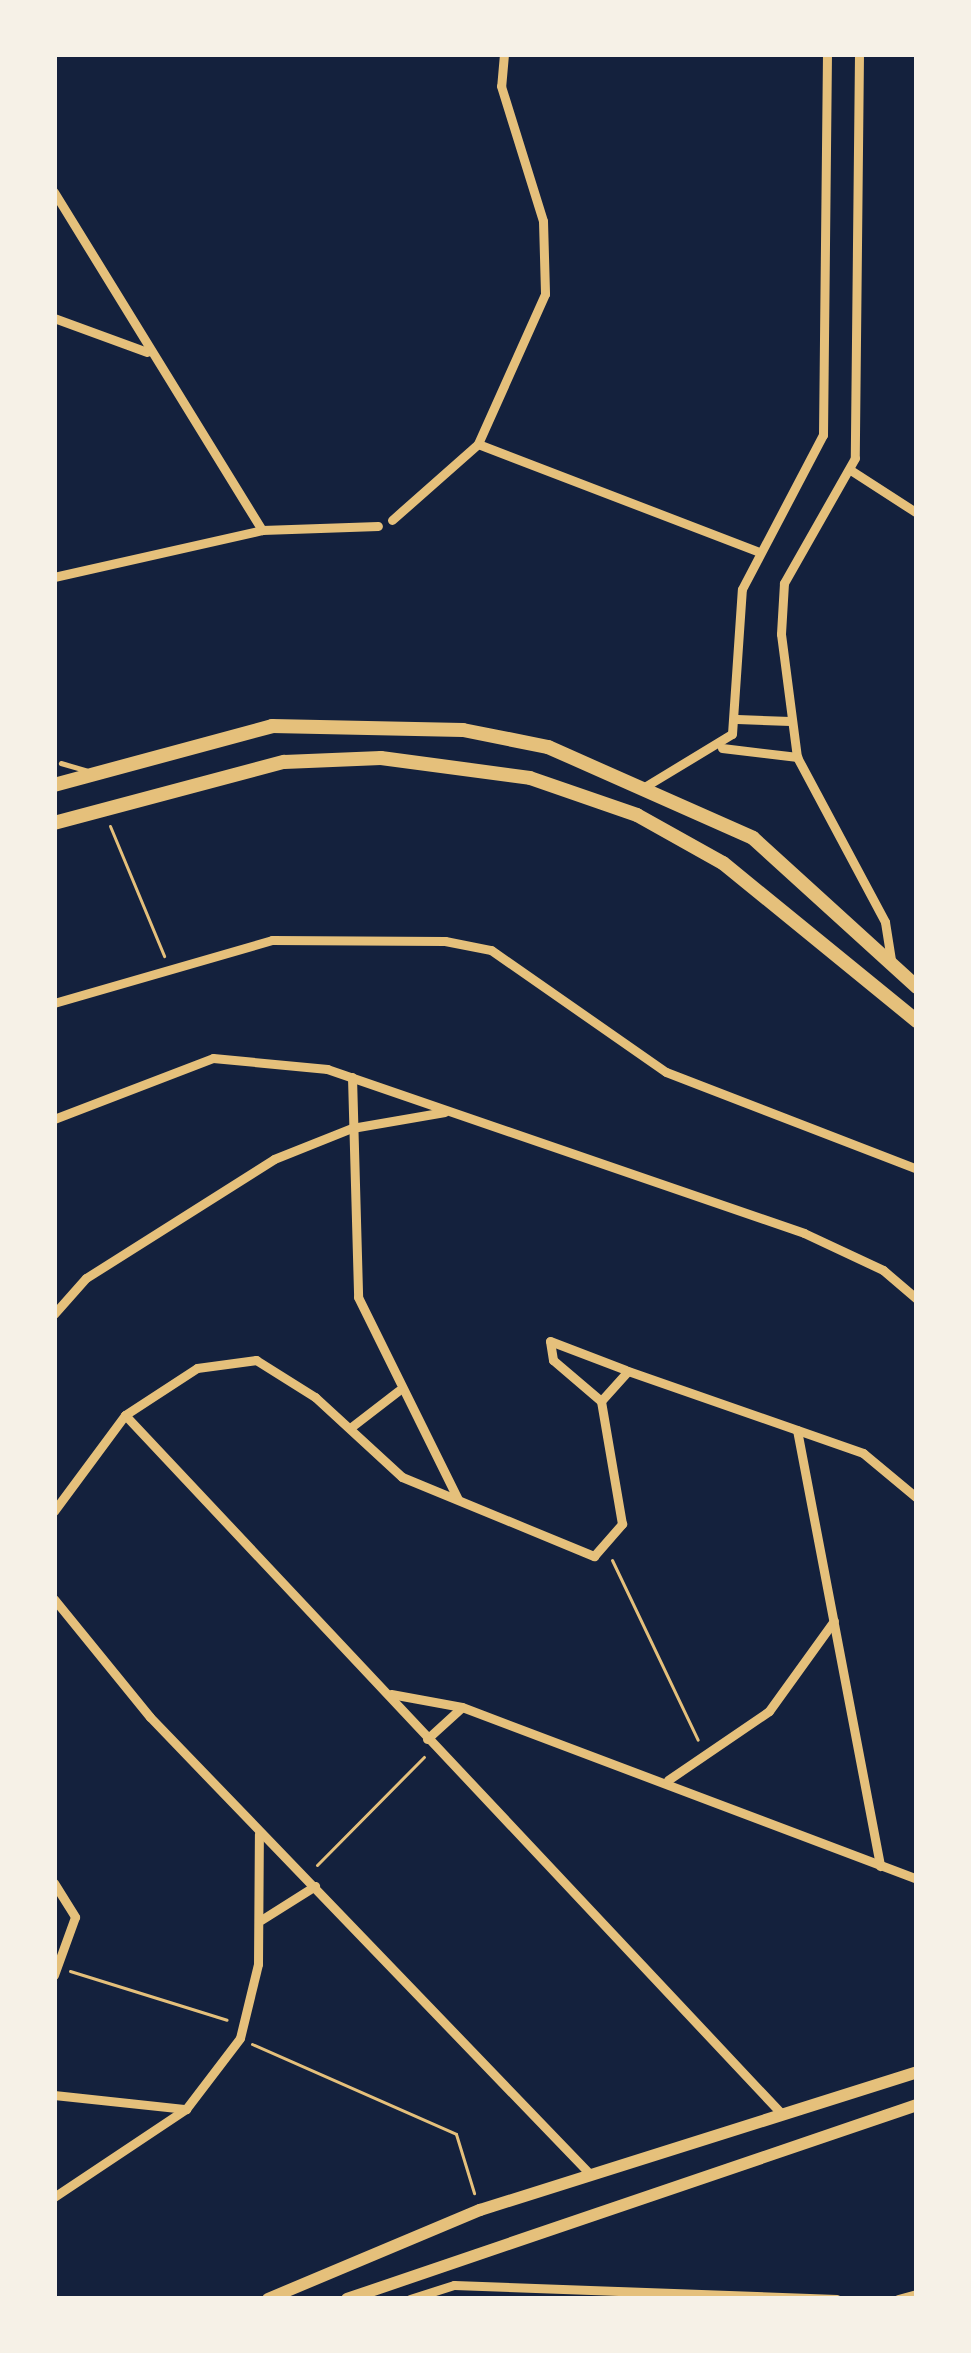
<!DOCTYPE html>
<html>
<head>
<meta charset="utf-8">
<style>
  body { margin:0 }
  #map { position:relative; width:971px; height:2353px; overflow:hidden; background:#14213d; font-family:"IBM Plex Serif",serif }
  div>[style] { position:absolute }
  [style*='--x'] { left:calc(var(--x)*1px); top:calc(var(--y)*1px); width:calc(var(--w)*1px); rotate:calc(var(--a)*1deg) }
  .path>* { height:3px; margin:-1.5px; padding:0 1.5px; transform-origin:1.5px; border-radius:1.5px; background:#e5c07b }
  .service>* { height:4.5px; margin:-2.25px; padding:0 2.25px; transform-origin:2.25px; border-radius:2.25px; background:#e5c07b }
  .minor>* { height:9px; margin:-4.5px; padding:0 4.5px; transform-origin:4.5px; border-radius:4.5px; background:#e5c07b }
  .secondary>* { height:12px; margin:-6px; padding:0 6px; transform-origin:6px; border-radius:6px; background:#e5c07b }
  .primary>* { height:14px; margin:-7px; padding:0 7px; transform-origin:7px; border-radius:7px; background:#e5c07b }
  span { translate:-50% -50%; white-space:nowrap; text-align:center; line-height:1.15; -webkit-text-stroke:9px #f6f1e7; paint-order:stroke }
  .frame { position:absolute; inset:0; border:57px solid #f6f1e7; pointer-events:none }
</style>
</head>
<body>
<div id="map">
  <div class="path">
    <i style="--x:110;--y:826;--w:141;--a:67.4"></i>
    <i style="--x:612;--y:1560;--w:199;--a:64.5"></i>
    <i style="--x:317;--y:1865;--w:152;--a:-45.3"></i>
    <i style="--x:70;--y:1971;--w:164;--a:17.3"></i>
    <i style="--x:252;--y:2044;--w:223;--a:23.8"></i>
    <i style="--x:456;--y:2134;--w:62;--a:73"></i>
  </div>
  <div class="service">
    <i style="--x:61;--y:763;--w:26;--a:16"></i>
  </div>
  <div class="minor">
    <i style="--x:504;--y:54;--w:32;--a:95"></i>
    <i style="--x:501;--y:86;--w:141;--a:72.7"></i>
    <i style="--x:543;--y:221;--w:73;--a:88.4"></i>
    <i style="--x:545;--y:294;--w:164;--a:114.1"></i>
    <i style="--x:478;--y:444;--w:301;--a:21"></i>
    <i style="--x:859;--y:54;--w:404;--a:90.6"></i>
    <i style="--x:855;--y:458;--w:144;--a:119.6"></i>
    <i style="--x:784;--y:583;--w:51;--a:93.4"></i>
    <i style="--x:781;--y:634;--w:124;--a:82.6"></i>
    <i style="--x:797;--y:757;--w:187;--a:61.9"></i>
    <i style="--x:885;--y:922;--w:38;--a:81"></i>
    <i style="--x:54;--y:192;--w:397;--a:58.4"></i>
    <i style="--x:54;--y:318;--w:99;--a:20.1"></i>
    <i style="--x:852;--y:471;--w:77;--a:32.9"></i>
    <i style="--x:392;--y:520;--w:115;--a:-41.5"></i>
    <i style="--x:54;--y:577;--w:213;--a:-12.7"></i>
    <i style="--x:262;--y:530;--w:116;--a:-2"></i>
    <i style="--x:737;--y:719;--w:53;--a:2.2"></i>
    <i style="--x:722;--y:748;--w:76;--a:6.8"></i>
    <i style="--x:646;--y:786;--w:100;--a:-31.2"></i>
    <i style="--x:732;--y:734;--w:145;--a:-86.1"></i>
    <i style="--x:742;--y:589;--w:174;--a:-62.3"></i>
    <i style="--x:823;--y:435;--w:381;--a:-89.4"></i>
    <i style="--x:54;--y:1003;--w:227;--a:-16.1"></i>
    <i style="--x:272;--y:940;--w:173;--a:0.3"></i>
    <i style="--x:445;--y:941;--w:47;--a:11.1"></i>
    <i style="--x:491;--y:950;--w:213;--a:34.9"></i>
    <i style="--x:666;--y:1072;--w:269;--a:21.1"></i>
    <i style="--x:352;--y:1077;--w:220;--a:88.4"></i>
    <i style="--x:358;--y:1297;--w:225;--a:63.7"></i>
    <i style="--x:54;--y:1119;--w:170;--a:-21"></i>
    <i style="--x:213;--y:1058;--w:115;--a:5.5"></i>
    <i style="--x:327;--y:1069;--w:504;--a:18.97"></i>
    <i style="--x:804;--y:1233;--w:87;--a:25.1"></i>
    <i style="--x:883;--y:1270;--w:45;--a:40.5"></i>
    <i style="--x:54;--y:1314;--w:48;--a:-48.4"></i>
    <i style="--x:86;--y:1278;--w:222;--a:-32.3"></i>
    <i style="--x:274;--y:1159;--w:84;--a:-21.7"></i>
    <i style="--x:352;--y:1128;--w:94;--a:-9.8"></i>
    <i style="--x:601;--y:1401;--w:63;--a:-139.5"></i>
    <i style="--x:553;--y:1360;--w:19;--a:-99"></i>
    <i style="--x:550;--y:1341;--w:81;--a:20.9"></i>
    <i style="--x:125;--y:1415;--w:956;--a:46.78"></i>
    <i style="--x:350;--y:1428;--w:61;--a:-37.6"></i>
    <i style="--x:797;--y:1430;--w:444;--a:79.2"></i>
    <i style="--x:54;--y:1511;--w:119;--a:-53.5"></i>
    <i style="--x:125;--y:1415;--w:86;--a:-33.1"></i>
    <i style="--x:197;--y:1368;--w:60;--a:-7.7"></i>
    <i style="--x:256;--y:1360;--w:70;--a:32.1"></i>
    <i style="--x:315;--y:1397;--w:118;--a:42.6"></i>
    <i style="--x:402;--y:1477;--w:208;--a:22.4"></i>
    <i style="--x:594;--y:1556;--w:43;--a:-48.8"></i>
    <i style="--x:622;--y:1524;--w:125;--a:-99.7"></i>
    <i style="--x:601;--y:1401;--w:40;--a:-48"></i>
    <i style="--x:628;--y:1371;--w:249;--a:19.2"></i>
    <i style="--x:863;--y:1453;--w:70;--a:39.8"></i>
    <i style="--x:54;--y:1599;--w:152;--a:50.9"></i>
    <i style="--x:150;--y:1717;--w:634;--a:46.09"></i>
    <i style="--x:391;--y:1694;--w:72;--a:10.4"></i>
    <i style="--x:462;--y:1707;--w:486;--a:20.7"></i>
    <i style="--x:427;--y:1739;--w:47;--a:-42.4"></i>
    <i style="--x:668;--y:1780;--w:122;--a:-34.3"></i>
    <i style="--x:769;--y:1711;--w:111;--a:-54.2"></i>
    <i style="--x:54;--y:1883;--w:40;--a:58"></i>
    <i style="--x:75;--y:1917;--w:62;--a:109.9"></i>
    <i style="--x:261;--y:1920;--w:64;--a:-32.2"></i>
    <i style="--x:54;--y:2095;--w:133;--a:6.1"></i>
    <i style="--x:54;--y:2197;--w:159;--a:-33.7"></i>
    <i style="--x:186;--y:2109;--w:89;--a:-52.7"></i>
    <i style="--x:240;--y:2038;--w:76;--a:-76.3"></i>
    <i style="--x:258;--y:1964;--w:130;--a:-89.6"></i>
    <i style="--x:410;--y:2299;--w:46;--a:-17.7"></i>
    <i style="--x:454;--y:2285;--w:383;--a:2.1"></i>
    <i style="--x:898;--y:2299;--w:20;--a:-15"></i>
  </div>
  <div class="secondary">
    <i style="--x:268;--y:2299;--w:230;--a:-22.8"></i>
    <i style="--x:480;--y:2210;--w:458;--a:-17.5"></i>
    <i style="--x:347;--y:2299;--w:602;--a:-18.8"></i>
  </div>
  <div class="primary">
    <i style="--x:54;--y:785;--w:226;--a:-15.1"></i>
    <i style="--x:272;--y:726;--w:191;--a:1.2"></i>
    <i style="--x:463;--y:730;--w:87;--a:11.3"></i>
    <i style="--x:548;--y:747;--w:224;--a:23.9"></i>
    <i style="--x:753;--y:838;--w:222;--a:42.3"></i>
    <i style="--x:54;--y:823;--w:238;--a:-14.9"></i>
    <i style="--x:284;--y:762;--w:97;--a:-2.4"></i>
    <i style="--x:381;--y:758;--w:150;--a:7.6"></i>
    <i style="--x:530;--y:778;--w:113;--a:19.1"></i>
    <i style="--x:637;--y:815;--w:98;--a:29.2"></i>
    <i style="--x:723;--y:863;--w:250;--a:39.2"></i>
  </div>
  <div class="frame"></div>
</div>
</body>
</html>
